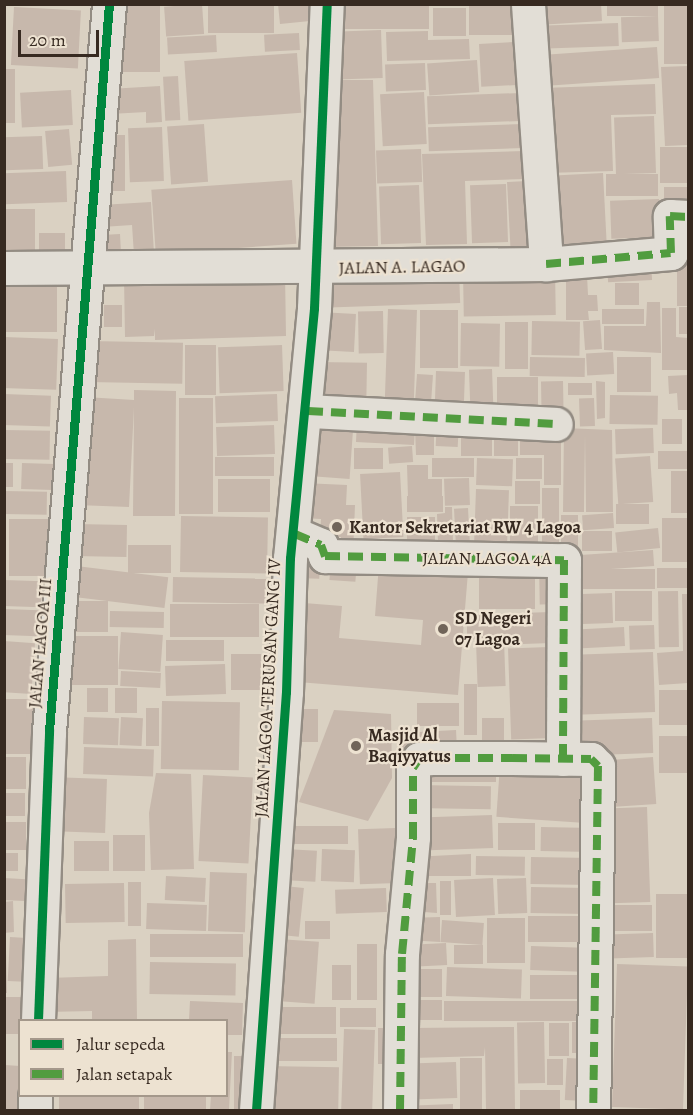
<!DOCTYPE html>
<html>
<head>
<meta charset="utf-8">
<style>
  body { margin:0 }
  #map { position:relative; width:693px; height:1115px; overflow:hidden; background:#dad1c2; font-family:Alegreya,serif }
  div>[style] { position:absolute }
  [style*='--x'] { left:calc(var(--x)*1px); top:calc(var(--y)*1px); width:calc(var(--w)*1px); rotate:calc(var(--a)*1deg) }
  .building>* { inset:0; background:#c7b8ac; transform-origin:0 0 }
  .roads { filter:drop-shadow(2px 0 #938c83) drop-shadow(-2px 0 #938c83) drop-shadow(0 2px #938c83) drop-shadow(0 -2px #938c83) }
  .minor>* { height:33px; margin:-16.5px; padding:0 16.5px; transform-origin:16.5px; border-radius:16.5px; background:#e2ded6 }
  .quiet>* { height:8px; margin-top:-4px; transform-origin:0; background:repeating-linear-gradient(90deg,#519c3f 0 15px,transparent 0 23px) }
  .cycleway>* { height:9px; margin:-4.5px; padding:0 4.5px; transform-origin:4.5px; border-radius:4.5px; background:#00873e }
  .dots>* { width:16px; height:16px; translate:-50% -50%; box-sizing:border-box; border:3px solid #ede2d1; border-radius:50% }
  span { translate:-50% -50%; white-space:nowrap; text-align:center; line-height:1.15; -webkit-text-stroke:4.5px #ede2d1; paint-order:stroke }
  .street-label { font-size:18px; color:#372a21 }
  .poi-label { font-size:18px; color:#372a21; font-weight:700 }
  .left { translate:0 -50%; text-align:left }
  .frame { position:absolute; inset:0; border:6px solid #372a21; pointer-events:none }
  .legend { position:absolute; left:18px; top:1019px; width:210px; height:78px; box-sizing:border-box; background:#ede2d1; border:2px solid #a4988b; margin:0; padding:8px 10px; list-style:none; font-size:18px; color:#372a21 }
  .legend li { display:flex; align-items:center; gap:12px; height:30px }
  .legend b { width:30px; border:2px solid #a4988b }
  .scale { position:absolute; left:18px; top:30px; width:81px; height:27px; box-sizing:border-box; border:3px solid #372a21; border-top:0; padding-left:8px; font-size:18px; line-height:21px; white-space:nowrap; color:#372a21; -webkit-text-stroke:4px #ede2d1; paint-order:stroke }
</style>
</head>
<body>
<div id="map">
  <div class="building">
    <i style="left:117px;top:4px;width:43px;height:68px"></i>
    <i style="left:202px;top:4px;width:30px;height:38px;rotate:86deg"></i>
    <i style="left:208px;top:4px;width:66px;height:29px"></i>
    <i style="clip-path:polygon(278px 4px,309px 4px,310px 21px,280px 24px)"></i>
    <i style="left:341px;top:4px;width:88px;height:25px"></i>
    <i style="clip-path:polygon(537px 4px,601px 4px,602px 21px,538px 25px)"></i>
    <i style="left:607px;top:4px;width:51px;height:12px"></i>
    <i style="left:664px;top:4px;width:24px;height:60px"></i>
    <i style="left:514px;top:6px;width:29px;height:45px;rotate:90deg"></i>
    <i style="left:14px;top:7px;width:67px;height:58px;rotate:3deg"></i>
    <i style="left:433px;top:8px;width:33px;height:28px"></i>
    <i style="left:658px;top:16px;width:25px;height:37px;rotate:88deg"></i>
    <i style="left:618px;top:23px;width:23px;height:79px;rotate:88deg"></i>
    <i style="left:381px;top:30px;width:48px;height:54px;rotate:88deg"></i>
    <i style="clip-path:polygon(428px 31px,428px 40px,469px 39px,470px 59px,387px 61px,386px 32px)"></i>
    <i style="left:299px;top:33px;width:17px;height:35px;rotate:87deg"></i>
    <i style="left:216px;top:35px;width:17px;height:49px;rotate:87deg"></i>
    <i style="left:515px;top:42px;width:43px;height:36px;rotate:87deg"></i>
    <i style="left:657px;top:47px;width:31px;height:112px;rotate:86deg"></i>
    <i style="left:297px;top:53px;width:60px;height:113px;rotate:86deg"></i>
    <i style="left:477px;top:60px;width:32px;height:50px;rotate:86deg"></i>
    <i style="left:425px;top:63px;width:27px;height:40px;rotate:88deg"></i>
    <i style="clip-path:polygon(688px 66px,688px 145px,665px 146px,661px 67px)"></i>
    <i style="left:4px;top:69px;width:11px;height:54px"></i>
    <i style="left:178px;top:76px;width:44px;height:15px;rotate:87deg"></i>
    <i style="clip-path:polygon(327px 80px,373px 80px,378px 246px,322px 247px)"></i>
    <i style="clip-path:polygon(655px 84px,656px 114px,611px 115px,613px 171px,546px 173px,543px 88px)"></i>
    <i style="clip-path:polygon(160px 86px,162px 122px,146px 123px,146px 112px,110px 114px,109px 89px)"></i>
    <i style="left:71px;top:90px;width:35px;height:51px;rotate:87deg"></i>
    <i style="left:424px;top:92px;width:52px;height:44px;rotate:87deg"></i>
    <i style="left:520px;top:93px;width:28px;height:93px;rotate:88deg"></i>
    <i style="left:654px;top:116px;width:57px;height:40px;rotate:88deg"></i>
    <i style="left:204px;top:124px;width:58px;height:37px;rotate:86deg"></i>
    <i style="left:523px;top:124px;width:24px;height:95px;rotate:88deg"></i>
    <i style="left:162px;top:127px;width:54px;height:34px;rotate:88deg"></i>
    <i style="left:69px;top:129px;width:36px;height:24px;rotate:85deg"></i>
    <i style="left:104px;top:135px;width:21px;height:56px"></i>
    <i style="left:42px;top:136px;width:33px;height:38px;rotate:88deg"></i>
    <i style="left:660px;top:147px;width:28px;height:36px"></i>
    <i style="left:421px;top:149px;width:33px;height:45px;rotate:88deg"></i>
    <i style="clip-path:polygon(524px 151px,525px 179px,465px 181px,467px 244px,426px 245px,422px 154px)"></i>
    <i style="left:66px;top:171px;width:31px;height:62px;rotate:88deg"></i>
    <i style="left:603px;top:173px;width:71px;height:58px;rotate:87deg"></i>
    <i style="left:658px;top:174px;width:22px;height:52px;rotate:90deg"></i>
    <i style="left:292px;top:180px;width:64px;height:141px;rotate:86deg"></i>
    <i style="left:527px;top:181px;width:65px;height:20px;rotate:87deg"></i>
    <i style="left:506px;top:184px;width:58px;height:36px;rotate:88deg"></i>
    <i style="left:419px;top:185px;width:58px;height:40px;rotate:88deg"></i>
    <i style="left:664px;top:187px;width:24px;height:25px"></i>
    <i style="left:659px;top:199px;width:38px;height:49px;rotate:88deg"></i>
    <i style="clip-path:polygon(151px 202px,154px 254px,134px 255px,132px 225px,102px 227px,101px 205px)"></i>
    <i style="left:4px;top:209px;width:31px;height:45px"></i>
    <i style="left:677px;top:228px;width:11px;height:78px"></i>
    <i style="left:39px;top:233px;width:26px;height:23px"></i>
    <i style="left:120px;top:234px;width:21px;height:23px;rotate:87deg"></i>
    <i style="left:651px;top:260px;width:20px;height:44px;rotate:87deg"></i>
    <i style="left:459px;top:270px;width:33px;height:138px;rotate:88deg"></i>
    <i style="left:555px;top:270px;width:45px;height:92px;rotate:89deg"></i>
    <i style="clip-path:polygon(285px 273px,286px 336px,155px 340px,155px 329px,154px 336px,125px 337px,124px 277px)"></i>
    <i style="clip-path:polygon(587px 275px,588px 295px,597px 295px,598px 311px,588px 311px,589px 320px,566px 320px,566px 276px)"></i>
    <i style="left:4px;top:279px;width:53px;height:53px"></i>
    <i style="left:615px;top:283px;width:24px;height:22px"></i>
    <i style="clip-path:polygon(647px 302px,660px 302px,661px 353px,604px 350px,604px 326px,646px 326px)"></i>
    <i style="left:104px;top:305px;width:18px;height:22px"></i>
    <i style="left:679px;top:307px;width:9px;height:27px"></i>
    <i style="clip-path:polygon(662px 308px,676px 308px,676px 337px,688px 338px,688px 370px,662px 370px)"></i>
    <i style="left:388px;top:309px;width:29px;height:92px;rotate:2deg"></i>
    <i style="left:602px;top:309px;width:42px;height:15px"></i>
    <i style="left:420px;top:310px;width:38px;height:58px"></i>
    <i style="left:383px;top:311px;width:42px;height:25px;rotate:89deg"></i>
    <i style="left:319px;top:312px;width:37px;height:38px;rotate:3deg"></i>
    <i style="left:600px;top:320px;width:29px;height:17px;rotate:86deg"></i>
    <i style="left:532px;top:321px;width:48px;height:34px;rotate:1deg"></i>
    <i style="left:505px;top:322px;width:23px;height:47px"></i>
    <i style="left:461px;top:323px;width:39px;height:43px;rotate:1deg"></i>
    <i style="left:4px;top:337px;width:54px;height:51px;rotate:2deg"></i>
    <i style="left:89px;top:341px;width:94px;height:41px;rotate:1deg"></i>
    <i style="left:185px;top:345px;width:31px;height:50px"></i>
    <i style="left:282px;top:345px;width:46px;height:64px;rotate:88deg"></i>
    <i style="left:613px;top:352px;width:22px;height:27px;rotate:87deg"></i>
    <i style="left:530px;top:357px;width:55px;height:19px;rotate:1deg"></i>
    <i style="left:617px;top:357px;width:34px;height:35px"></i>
    <i style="left:318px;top:362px;width:49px;height:43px;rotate:1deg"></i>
    <i style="left:492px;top:369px;width:46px;height:23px;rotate:88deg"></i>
    <i style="left:436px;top:371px;width:29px;height:42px;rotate:2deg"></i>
    <i style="left:417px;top:374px;width:16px;height:31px;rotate:4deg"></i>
    <i style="clip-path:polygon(688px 375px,688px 410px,678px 410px,677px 393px,669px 394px,668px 376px)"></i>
    <i style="left:538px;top:377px;width:36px;height:41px;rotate:90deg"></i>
    <i style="left:563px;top:381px;width:39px;height:22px;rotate:89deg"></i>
    <i style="clip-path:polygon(596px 381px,605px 382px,605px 418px,597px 419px)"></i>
    <i style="left:592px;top:383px;width:12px;height:24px;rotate:90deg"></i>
    <i style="clip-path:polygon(134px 390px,176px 391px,175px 516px,133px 516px,134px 407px,129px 507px,77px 505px,85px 397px,134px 400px)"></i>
    <i style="left:4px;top:394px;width:47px;height:31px;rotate:2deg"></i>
    <i style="left:277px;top:394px;width:27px;height:62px;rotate:88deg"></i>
    <i style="left:610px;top:395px;width:48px;height:29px;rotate:1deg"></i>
    <i style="left:179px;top:398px;width:34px;height:116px"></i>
    <i style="left:594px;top:398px;width:28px;height:15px;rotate:88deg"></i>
    <i style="left:310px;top:414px;width:44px;height:62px;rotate:4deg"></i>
    <i style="clip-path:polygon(357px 419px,434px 420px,434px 455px,416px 455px,415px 428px,414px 445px,356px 442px)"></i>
    <i style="left:662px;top:419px;width:20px;height:25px"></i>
    <i style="left:437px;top:421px;width:22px;height:25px;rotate:3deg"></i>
    <i style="left:461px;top:423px;width:31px;height:33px"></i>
    <i style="left:274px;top:425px;width:29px;height:58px;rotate:88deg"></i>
    <i style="left:494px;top:427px;width:24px;height:29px"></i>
    <i style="clip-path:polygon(564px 428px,612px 430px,613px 512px,586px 512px,585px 435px,584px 512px,563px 512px)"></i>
    <i style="left:653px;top:428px;width:25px;height:38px;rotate:88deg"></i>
    <i style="clip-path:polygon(520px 429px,561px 437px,561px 485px,544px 485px,544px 455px,520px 455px)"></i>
    <i style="left:4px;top:430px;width:46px;height:29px;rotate:1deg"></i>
    <i style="left:412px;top:446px;width:16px;height:24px;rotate:86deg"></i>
    <i style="left:354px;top:448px;width:29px;height:21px"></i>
    <i style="left:658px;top:451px;width:30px;height:18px"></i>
    <i style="left:650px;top:456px;width:46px;height:35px;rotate:86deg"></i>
    <i style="left:274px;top:457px;width:19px;height:59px;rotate:90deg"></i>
    <i style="left:474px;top:458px;width:19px;height:42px;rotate:90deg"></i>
    <i style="left:477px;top:458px;width:36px;height:27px;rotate:2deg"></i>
    <i style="left:516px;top:458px;width:26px;height:21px"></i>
    <i style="left:4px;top:463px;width:9px;height:24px"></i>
    <i style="left:22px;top:463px;width:32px;height:26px;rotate:2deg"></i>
    <i style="clip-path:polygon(407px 465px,428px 465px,428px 479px,442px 479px,442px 496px,408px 497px)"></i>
    <i style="left:688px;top:471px;width:42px;height:17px;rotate:90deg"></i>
    <i style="left:400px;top:472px;width:65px;height:40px;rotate:87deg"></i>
    <i style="left:469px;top:478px;width:27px;height:25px;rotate:88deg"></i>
    <i style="left:218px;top:479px;width:52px;height:33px"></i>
    <i style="left:515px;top:481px;width:25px;height:23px"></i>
    <i style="clip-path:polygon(303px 483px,347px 485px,346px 505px,355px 505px,353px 555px,340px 554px,341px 537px,320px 536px,321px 519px,302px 518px)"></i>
    <i style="left:542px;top:488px;width:17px;height:58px"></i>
    <i style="left:476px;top:489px;width:33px;height:56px;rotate:2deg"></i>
    <i style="left:4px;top:491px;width:43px;height:23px;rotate:1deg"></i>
    <i style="left:443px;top:496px;width:16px;height:36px;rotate:90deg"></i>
    <i style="left:649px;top:504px;width:20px;height:33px;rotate:90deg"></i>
    <i style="left:538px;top:506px;width:40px;height:28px;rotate:90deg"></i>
    <i style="clip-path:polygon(445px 507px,452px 507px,453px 543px,438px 544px,437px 514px,445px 513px)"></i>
    <i style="left:468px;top:508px;width:36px;height:14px;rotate:87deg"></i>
    <i style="left:613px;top:513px;width:15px;height:31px;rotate:86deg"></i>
    <i style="left:561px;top:515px;width:17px;height:31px"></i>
    <i style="left:181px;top:516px;width:87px;height:56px;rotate:1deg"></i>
    <i style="left:435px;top:517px;width:23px;height:28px;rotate:90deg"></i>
    <i style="left:688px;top:518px;width:44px;height:26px;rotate:90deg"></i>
    <i style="left:9px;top:519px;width:40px;height:57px"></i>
    <i style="left:75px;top:524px;width:52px;height:32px;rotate:1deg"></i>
    <i style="left:658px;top:528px;width:20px;height:43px;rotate:84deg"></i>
    <i style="left:582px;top:531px;width:30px;height:20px"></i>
    <i style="left:171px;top:545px;width:28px;height:43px;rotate:90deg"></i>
    <i style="left:653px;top:550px;width:16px;height:87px;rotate:86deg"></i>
    <i style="left:297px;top:557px;width:23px;height:21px;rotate:2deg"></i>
    <i style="left:331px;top:558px;width:26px;height:22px;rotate:4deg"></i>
    <i style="left:479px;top:560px;width:56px;height:49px"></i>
    <i style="left:563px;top:561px;width:43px;height:24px;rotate:89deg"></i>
    <i style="clip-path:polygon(379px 564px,468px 572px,458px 695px,298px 682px,304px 603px,342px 606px,339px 638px,421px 645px,423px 620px,375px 616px)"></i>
    <i style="left:68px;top:565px;width:101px;height:31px;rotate:7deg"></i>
    <i style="left:688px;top:568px;width:20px;height:31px;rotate:90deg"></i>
    <i style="left:655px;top:569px;width:20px;height:87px;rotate:90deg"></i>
    <i style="left:173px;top:577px;width:93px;height:25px;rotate:1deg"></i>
    <i style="left:4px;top:580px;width:38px;height:26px;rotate:2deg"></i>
    <i style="left:652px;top:591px;width:30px;height:37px;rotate:90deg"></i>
    <i style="left:678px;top:591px;width:56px;height:20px;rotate:89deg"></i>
    <i style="left:612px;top:593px;width:30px;height:45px;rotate:88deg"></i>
    <i style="clip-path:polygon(682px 594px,688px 594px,688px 683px,659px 685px,657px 653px,683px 651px)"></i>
    <i style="left:62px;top:601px;width:46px;height:31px"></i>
    <i style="left:170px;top:604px;width:89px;height:33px"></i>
    <i style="left:4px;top:609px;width:35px;height:26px;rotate:2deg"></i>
    <i style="left:110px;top:611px;width:54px;height:16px;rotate:1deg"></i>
    <i style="clip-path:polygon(550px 612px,551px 643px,523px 644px,504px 636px,467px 640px,467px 615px)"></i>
    <i style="left:654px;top:625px;width:24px;height:25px;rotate:88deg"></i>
    <i style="left:624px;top:627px;width:19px;height:52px;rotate:87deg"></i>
    <i style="left:121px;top:632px;width:42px;height:37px;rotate:4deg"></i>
    <i style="left:62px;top:636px;width:56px;height:49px"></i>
    <i style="left:224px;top:640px;width:21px;height:58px;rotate:90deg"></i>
    <i style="left:504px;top:640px;width:46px;height:28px;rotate:88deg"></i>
    <i style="left:4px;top:641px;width:31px;height:51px;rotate:4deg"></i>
    <i style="left:549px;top:647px;width:91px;height:41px;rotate:88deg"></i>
    <i style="left:653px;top:652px;width:60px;height:79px;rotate:88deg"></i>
    <i style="left:231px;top:654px;width:30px;height:36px"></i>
    <i style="left:225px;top:664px;width:30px;height:60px;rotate:88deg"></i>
    <i style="left:121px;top:671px;width:40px;height:15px;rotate:3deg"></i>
    <i style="left:464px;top:684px;width:13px;height:51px"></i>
    <i style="left:87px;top:688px;width:21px;height:24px"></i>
    <i style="left:115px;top:688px;width:22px;height:25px"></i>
    <i style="left:688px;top:690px;width:35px;height:29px;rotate:90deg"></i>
    <i style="left:4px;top:699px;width:29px;height:55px"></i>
    <i style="left:162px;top:701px;width:78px;height:68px;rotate:1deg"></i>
    <i style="left:459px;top:703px;width:23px;height:42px;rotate:90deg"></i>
    <i style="left:146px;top:708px;width:13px;height:38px"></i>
    <i style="left:297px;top:709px;width:21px;height:33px"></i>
    <i style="clip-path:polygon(334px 710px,391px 714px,392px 778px,368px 821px,299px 802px)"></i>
    <i style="left:84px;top:717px;width:35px;height:27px;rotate:2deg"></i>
    <i style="left:121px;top:717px;width:22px;height:28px;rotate:3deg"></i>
    <i style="left:504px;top:718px;width:25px;height:22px;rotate:90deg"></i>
    <i style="left:652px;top:718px;width:35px;height:79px;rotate:88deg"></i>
    <i style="left:456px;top:730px;width:20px;height:55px;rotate:87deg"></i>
    <i style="left:659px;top:736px;width:29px;height:37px"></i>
    <i style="left:84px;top:747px;width:70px;height:27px;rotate:2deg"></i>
    <i style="left:4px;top:757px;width:22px;height:32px"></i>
    <i style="left:653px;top:757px;width:47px;height:49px;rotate:86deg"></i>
    <i style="left:419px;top:760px;width:77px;height:22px"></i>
    <i style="left:500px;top:765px;width:93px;height:52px;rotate:4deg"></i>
    <i style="clip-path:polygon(156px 773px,191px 774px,194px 869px,151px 870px,149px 813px)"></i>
    <i style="left:203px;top:775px;width:50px;height:86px;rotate:3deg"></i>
    <i style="left:50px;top:777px;width:57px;height:54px;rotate:2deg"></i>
    <i style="left:416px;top:785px;width:75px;height:23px;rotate:1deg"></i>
    <i style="left:4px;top:793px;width:21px;height:23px"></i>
    <i style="left:647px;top:807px;width:95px;height:47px;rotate:88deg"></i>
    <i style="left:492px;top:815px;width:33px;height:64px;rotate:88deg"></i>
    <i style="left:4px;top:822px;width:22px;height:28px"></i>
    <i style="left:498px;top:823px;width:37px;height:27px"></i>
    <i style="left:280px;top:826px;width:68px;height:18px"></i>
    <i style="left:541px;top:827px;width:52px;height:24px;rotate:1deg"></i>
    <i style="left:396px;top:828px;width:55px;height:38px;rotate:88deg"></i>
    <i style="left:113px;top:835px;width:32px;height:36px"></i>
    <i style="left:74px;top:841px;width:35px;height:30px"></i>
    <i style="left:284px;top:849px;width:33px;height:31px;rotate:3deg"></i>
    <i style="left:322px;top:849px;width:33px;height:32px;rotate:2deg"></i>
    <i style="left:4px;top:853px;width:14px;height:18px"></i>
    <i style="clip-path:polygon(471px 854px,471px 876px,415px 876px,413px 857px)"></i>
    <i style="left:476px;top:856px;width:49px;height:19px;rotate:1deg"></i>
    <i style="left:531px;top:857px;width:60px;height:27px;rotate:1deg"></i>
    <i style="left:210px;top:872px;width:37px;height:59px;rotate:2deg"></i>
    <i style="left:166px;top:876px;width:40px;height:24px;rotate:3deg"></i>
    <i style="left:4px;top:878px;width:22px;height:22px;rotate:3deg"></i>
    <i style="left:493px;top:878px;width:37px;height:39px;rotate:87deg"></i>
    <i style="left:526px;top:878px;width:35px;height:29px;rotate:88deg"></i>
    <i style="left:440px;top:881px;width:11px;height:34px"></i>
    <i style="left:128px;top:882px;width:13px;height:44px"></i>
    <i style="left:124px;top:883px;width:39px;height:59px;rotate:89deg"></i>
    <i style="clip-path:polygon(423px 883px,436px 883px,437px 913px,411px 911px)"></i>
    <i style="left:284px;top:886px;width:20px;height:49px;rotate:6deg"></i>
    <i style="left:531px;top:887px;width:56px;height:26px;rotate:1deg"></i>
    <i style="left:386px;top:888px;width:24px;height:51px;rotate:88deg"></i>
    <i style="left:656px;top:894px;width:32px;height:64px"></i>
    <i style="clip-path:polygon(13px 901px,14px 932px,4px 933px,4px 902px)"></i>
    <i style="left:147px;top:903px;width:60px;height:26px;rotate:2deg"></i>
    <i style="left:652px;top:905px;width:26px;height:55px;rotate:90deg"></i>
    <i style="left:528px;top:916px;width:61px;height:26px"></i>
    <i style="clip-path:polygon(440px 917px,440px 942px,407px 940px,409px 918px)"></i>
    <i style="left:487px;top:918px;width:38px;height:45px"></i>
    <i style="left:442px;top:920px;width:42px;height:22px;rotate:4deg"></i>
    <i style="left:305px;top:921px;width:25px;height:18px"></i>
    <i style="left:653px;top:933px;width:24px;height:52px;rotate:88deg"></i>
    <i style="left:150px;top:934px;width:93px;height:23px"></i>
    <i style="left:10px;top:937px;width:17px;height:44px;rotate:3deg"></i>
    <i style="clip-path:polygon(136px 939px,137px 1020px,92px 1020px,92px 1011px,46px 1012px,48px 978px,108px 976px,108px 940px)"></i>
    <i style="left:278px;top:939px;width:41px;height:62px;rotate:4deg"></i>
    <i style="left:446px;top:943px;width:22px;height:40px;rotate:87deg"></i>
    <i style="left:357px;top:944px;width:20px;height:56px"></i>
    <i style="left:454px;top:945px;width:29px;height:19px"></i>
    <i style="left:531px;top:946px;width:59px;height:24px;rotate:2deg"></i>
    <i style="clip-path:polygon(5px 950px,6px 950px,7px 993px,5px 993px)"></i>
    <i style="left:150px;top:962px;width:86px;height:32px;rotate:1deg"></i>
    <i style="left:617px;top:964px;width:71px;height:143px;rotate:2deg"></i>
    <i style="left:332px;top:965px;width:19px;height:35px"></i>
    <i style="left:447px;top:967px;width:75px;height:29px;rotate:2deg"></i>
    <i style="left:442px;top:969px;width:28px;height:37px;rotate:90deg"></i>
    <i style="left:530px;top:975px;width:60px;height:24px"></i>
    <i style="clip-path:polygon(4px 997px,25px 997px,25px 1020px,20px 1020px,20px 1034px,4px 1034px)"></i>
    <i style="left:406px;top:1000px;width:36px;height:20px"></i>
    <i style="clip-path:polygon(190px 1001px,243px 1003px,242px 1035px,226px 1035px,226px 1020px,189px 1020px)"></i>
    <i style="left:444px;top:1001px;width:141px;height:20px"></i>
    <i style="left:268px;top:1007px;width:68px;height:27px"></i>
    <i style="left:340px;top:1008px;width:36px;height:19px"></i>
    <i style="left:544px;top:1022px;width:61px;height:27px;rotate:89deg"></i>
    <i style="left:572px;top:1022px;width:17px;height:31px"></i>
    <i style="left:549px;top:1023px;width:20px;height:33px"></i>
    <i style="clip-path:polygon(514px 1027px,515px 1110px,486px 1110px,485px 1047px,484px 1056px,412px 1058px,412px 1028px)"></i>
    <i style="left:378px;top:1028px;width:20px;height:36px"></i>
    <i style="left:344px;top:1029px;width:31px;height:81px;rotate:2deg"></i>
    <i style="left:337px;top:1038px;width:23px;height:71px;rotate:90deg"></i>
    <i style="clip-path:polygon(226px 1052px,232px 1052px,229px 1110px,210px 1110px,211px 1096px,226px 1096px)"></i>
    <i style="left:234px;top:1056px;width:14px;height:54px"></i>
    <i style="left:460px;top:1058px;width:22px;height:51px"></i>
    <i style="left:567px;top:1058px;width:21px;height:42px;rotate:3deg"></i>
    <i style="left:547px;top:1059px;width:16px;height:26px"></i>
    <i style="left:456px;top:1062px;width:36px;height:53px;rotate:88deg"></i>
    <i style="clip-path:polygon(5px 1065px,20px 1066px,24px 1110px,4px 1110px)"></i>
    <i style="left:265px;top:1066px;width:74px;height:44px;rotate:1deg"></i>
    <i style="left:560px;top:1090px;width:20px;height:40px;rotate:90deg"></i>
    <i style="left:59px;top:1096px;width:80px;height:14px"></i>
    <i style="left:144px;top:1096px;width:62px;height:14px"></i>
    <i style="clip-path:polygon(453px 1104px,453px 1110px,403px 1110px,403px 1106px)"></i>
  </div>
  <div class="roads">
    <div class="minor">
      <i style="--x:528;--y:4;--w:261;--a:86"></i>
      <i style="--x:4;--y:268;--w:542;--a:-0.42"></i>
      <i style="--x:546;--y:264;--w:125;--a:-5"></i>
      <i style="--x:671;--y:253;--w:37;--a:-92"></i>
      <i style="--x:670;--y:216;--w:18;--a:3"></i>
      <i style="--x:308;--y:411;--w:248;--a:3"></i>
      <i style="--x:295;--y:534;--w:28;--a:23"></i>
      <i style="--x:321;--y:545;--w:12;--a:70"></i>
      <i style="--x:325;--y:556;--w:239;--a:1"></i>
      <i style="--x:564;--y:560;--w:199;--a:90.3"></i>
      <i style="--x:38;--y:1020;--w:289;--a:-87.8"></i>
      <i style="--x:49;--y:731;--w:729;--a:-85.28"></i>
      <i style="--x:35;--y:1110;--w:14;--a:-90"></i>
      <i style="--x:256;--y:1110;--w:419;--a:-85.9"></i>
      <i style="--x:286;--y:692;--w:134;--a:-88.3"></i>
      <i style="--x:290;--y:558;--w:251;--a:-84.5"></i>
      <i style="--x:314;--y:308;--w:304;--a:-87.6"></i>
      <i style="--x:400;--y:1110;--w:156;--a:-89.3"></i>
      <i style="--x:402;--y:954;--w:118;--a:-84.6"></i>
      <i style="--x:413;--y:837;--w:69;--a:-90"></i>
      <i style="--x:413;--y:768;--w:11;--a:-56"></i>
      <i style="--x:419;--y:759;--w:13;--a:-4"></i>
      <i style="--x:432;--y:758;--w:80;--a:0"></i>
      <i style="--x:512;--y:758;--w:79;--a:0.7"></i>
      <i style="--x:591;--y:759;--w:10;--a:45"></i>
      <i style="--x:598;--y:766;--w:344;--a:90.8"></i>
    </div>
  </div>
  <div class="quiet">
    <i style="--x:546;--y:264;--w:125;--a:-5"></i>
    <i style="--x:671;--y:253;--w:37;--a:-92"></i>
    <i style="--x:670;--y:216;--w:18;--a:3"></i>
    <i style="--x:308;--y:411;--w:248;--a:3"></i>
    <i style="--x:295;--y:534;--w:28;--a:23"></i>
    <i style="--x:321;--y:545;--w:12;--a:70"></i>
    <i style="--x:325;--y:556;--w:239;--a:1"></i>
    <i style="--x:564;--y:560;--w:199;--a:90.3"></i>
    <i style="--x:400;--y:1110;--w:156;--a:-89.3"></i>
    <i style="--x:402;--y:954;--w:118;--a:-84.6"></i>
    <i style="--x:413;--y:837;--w:69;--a:-90"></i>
    <i style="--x:413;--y:768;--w:11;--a:-56"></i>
    <i style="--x:419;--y:759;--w:13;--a:-4"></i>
    <i style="--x:432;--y:758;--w:80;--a:0"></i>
    <i style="--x:512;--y:758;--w:79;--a:0.7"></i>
    <i style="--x:591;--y:759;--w:10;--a:45"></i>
    <i style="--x:598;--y:766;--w:344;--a:90.8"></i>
  </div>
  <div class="cycleway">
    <i style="--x:38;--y:1020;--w:289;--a:-87.8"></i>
    <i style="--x:49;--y:731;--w:729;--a:-85.28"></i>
    <i style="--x:256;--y:1110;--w:419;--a:-85.9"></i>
    <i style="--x:286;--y:692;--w:134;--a:-88.3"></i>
    <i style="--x:290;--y:558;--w:251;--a:-84.5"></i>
    <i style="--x:314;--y:308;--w:304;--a:-87.6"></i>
  </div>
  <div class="dots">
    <i style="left:337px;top:527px;background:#706459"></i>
    <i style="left:443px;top:629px;background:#706459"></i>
    <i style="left:356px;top:746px;background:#706459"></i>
  </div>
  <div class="street-label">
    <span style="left:402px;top:267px;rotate:-1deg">JALAN A. LAGAO</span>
    <span style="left:487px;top:558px">JALAN LAGOA 4A</span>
    <span style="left:40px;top:643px;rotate:-85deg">JALAN LAGOA III</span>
    <span style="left:268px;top:688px;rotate:-87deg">JALAN LAGOA TERUSAN GANG IV</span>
  </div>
  <div class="poi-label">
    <span class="left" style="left:349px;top:527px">Kantor Sekretariat RW 4 Lagoa</span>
    <span class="left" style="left:455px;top:629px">SD Negeri<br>07 Lagoa</span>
    <span class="left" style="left:368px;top:746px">Masjid Al<br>Baqiyyatus</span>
  </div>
  <div class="frame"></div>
  <ul class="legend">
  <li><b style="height:8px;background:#00873e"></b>Jalur sepeda</li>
  <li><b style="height:8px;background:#519c3f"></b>Jalan setapak</li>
  </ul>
  <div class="scale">20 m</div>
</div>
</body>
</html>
